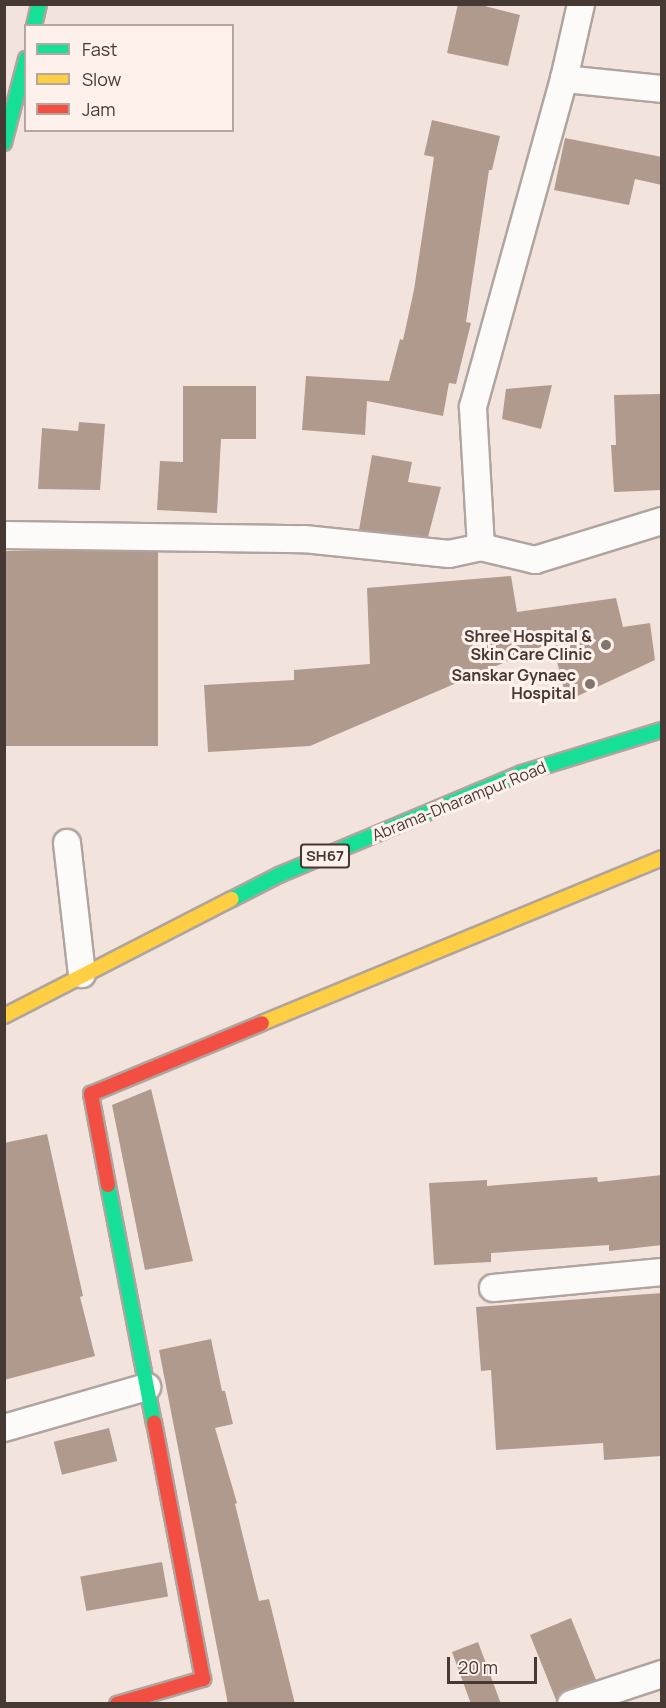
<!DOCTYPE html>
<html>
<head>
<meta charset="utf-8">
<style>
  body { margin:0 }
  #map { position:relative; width:666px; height:1708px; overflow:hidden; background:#f2e4dd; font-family:Manrope,sans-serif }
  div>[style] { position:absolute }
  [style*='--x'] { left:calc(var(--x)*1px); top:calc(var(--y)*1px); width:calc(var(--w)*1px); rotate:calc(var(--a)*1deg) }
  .building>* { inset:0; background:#b09a8e; transform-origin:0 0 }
  .roads { filter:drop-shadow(2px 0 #afa49e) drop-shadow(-2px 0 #afa49e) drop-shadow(0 2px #afa49e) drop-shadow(0 -2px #afa49e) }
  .street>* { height:26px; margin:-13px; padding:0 13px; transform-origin:13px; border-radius:13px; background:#fdfbfa }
  .fast>* { height:14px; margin:-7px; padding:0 7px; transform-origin:7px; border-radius:7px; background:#16e098 }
  .slow>* { height:14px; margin:-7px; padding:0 7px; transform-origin:7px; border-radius:7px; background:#ffcf43 }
  .jam>* { height:14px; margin:-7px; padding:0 7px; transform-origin:7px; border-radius:7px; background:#f24e42 }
  .dots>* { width:16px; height:16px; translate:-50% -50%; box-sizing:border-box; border:3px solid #fef0ea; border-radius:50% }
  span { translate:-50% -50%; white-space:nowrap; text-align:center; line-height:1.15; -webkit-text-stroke:6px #fef0ea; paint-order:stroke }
  .shield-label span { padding:2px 4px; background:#fef0ea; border:2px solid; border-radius:4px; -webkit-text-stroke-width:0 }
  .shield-label { font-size:15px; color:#463933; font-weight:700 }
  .poi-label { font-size:16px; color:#463933; font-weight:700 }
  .right { translate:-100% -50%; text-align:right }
  .street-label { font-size:16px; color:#463933 }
  .frame { position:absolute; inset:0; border:6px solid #463933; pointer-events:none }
  .legend { position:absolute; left:24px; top:24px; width:210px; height:108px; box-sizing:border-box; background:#fef0ea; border:2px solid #b4a7a1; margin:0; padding:8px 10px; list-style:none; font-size:18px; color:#463933 }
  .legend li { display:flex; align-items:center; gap:12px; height:30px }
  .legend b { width:30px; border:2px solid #b4a7a1 }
  .scale { position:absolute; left:447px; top:1657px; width:90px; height:27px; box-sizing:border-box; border:3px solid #463933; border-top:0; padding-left:8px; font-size:18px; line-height:21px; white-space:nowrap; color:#463933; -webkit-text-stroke:4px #fef0ea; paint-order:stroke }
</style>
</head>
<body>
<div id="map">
  <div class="building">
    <i style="clip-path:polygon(458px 4px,477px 4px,520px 15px,508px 66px,447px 53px)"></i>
    <i style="clip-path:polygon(432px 120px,500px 136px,492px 170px,489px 170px,466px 322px,471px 323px,456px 384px,449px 383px,443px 416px,367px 401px,365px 435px,302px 430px,306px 376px,389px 381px,400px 339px,403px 340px,414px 290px,434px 157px,424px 155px)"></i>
    <i style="clip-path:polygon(565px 138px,662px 157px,662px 185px,635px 179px,629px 205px,554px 190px)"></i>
    <i style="clip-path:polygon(552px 385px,541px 429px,502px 419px,506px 389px)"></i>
    <i style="clip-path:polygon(183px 386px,256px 386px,256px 439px,221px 439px,217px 513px,157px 510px,160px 461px,183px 462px)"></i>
    <i style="clip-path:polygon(660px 394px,662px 490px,614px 492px,611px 445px,616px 445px,614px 395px)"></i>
    <i style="clip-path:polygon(79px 422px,105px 424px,100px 490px,38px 489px,42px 428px,78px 431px)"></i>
    <i style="clip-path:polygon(372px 455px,412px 462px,408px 482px,441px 487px,428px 537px,359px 530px)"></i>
    <i style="left:4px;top:551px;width:154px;height:195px"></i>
    <i style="clip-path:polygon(511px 576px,517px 612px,616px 598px,623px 627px,650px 623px,655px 660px,567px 701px,552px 642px,310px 746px,208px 752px,204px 685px,294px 680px,294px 670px,370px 664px,367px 588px)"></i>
    <i style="clip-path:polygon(151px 1089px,193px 1261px,145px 1270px,112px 1105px)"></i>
    <i style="clip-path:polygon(47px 1134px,83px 1296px,80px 1297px,95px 1356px,4px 1380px,4px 1143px)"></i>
    <i style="clip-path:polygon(662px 1175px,662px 1245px,609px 1251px,609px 1245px,491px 1253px,491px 1262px,434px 1265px,429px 1183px,487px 1180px,487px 1186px,597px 1177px,598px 1182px)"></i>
    <i style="clip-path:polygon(662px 1293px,662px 1456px,604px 1460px,603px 1443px,496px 1450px,491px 1370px,481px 1371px,476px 1307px)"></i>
    <i style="clip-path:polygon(211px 1339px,222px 1391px,225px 1391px,233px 1424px,215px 1428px,237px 1503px,235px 1504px,259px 1601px,269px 1599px,295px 1704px,228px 1704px,159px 1350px)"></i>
    <i style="left:109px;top:1428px;width:34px;height:57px;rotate:76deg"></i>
    <i style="left:162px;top:1562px;width:35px;height:83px;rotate:80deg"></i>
    <i style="clip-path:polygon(571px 1618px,596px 1680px,566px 1690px,556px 1700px,530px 1635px)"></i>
    <i style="clip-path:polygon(478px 1642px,501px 1704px,471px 1704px,452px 1652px)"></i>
  </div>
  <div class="roads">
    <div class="street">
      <i style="--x:564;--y:79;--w:99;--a:5.8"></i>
      <i style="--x:4;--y:535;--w:300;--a:0.8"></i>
      <i style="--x:304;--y:539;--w:146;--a:5.9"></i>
      <i style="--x:449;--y:554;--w:33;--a:-12"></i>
      <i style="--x:481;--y:547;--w:56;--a:13.5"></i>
      <i style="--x:535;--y:560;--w:133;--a:-17.1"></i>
      <i style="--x:481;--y:547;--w:140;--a:-93.3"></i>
      <i style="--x:473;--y:407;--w:340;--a:-74.5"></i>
      <i style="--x:564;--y:79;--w:77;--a:-77.2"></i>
      <i style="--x:67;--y:843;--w:132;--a:83.5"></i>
      <i style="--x:493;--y:1288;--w:170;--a:-5.4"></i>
      <i style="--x:4;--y:1428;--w:149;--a:-16"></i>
      <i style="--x:571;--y:1704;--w:96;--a:-18.2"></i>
    </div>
    <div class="fast">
      <i style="--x:34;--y:26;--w:23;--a:-77"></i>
      <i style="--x:4;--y:143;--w:87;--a:-75.3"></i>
      <i style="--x:232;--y:899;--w:53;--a:-27.1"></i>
      <i style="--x:279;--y:875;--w:264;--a:-22.8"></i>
      <i style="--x:522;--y:773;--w:146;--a:-17.1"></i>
      <i style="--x:108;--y:1185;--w:242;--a:79.1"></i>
    </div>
    <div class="slow">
      <i style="--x:4;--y:1016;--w:256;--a:-27.2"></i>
      <i style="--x:262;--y:1023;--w:433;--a:-22.4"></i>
    </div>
    <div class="jam">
      <i style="--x:108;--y:1185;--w:93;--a:-100.6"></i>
      <i style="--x:91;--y:1094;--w:185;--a:-22.5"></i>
      <i style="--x:117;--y:1704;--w:90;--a:-16.2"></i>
      <i style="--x:203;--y:1679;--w:261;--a:-100.8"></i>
    </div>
  </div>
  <div class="dots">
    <i style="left:606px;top:645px;background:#82756e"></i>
    <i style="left:590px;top:684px;background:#82756e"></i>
  </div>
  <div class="shield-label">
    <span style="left:325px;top:856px">SH67</span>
  </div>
  <div class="poi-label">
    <span class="right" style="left:592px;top:645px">Shree Hospital &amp;<br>Skin Care Clinic</span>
    <span class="right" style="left:576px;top:684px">Sanskar Gynaec<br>Hospital</span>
  </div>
  <div class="street-label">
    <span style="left:459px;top:801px;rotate:-22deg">Abrama-Dharampur Road</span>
  </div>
  <div class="frame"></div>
  <ul class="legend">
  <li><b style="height:8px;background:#16e098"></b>Fast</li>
  <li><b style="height:8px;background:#ffcf43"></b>Slow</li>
  <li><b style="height:8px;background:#f24e42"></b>Jam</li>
  </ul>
  <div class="scale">20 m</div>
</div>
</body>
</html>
